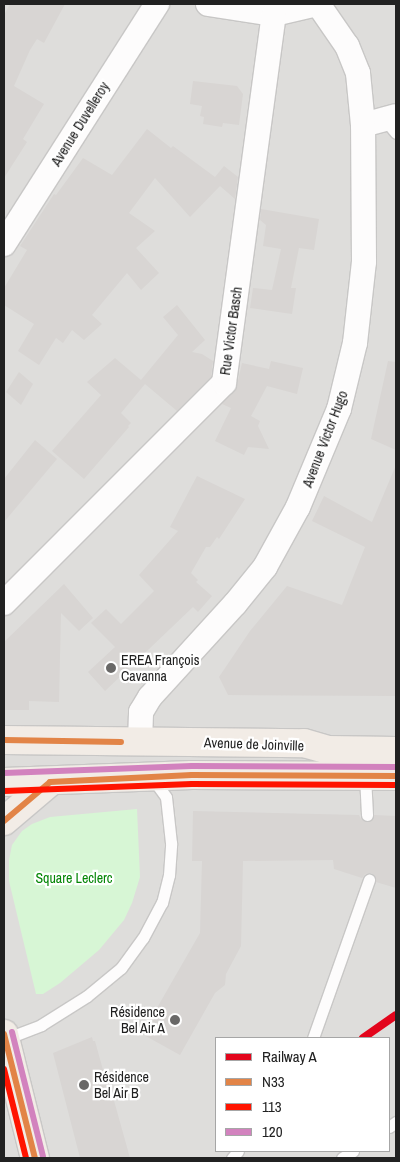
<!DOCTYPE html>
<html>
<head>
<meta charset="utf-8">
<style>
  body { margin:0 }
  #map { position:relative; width:400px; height:1162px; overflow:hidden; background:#efedea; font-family:"Archivo Narrow",sans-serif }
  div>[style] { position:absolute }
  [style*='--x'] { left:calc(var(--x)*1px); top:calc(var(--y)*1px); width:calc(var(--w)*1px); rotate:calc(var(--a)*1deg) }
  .residential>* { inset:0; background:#dedddb }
  .park>* { inset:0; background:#d7f6d5 }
  .building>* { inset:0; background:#d8d5d3 }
  .roads { filter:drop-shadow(1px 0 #c8c7c6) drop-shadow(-1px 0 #c8c7c6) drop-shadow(0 1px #c8c7c6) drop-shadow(0 -1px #c8c7c6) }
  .service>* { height:11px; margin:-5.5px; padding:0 5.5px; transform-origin:5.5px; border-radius:5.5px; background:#fdfcfc }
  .minor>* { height:24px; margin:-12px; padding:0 12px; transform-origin:12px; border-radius:12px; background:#fdfcfc }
  .primary>* { height:28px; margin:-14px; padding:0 14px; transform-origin:14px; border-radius:14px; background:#f2ece6 }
  .bus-1>* { height:6px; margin:-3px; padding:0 3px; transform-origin:3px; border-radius:3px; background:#e28447 }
  .bus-2>* { height:6px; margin:-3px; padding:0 3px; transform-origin:3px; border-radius:3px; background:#ff1400 }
  .bus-3>* { height:6px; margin:-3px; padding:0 3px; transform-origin:3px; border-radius:3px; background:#d282be }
  .rail-1>* { height:8px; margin:-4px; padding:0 4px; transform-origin:4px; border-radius:4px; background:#e3051c }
  .dots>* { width:14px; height:14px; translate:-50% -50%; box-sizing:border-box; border:2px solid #fff; border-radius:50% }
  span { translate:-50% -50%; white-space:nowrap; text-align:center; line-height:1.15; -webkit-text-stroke:4.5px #fff; paint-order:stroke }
  .street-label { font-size:14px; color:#212121 }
  .poi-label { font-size:14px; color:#212121 }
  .left { translate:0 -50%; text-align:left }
  .right { translate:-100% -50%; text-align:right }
  .park-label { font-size:14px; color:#048606 }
  .frame { position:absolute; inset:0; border:5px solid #212121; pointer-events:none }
  .legend { position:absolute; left:215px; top:1037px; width:175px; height:115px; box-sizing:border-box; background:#fff; border:1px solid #a6a6a6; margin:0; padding:6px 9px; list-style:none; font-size:15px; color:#212121 }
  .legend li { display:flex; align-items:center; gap:10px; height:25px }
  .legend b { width:25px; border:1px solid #a6a6a6 }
</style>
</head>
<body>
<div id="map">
  <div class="residential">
    <i style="clip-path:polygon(evenodd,4px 4px,396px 4px,396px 1158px,4px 1158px,4px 4px,216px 1038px,389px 1038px,389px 1151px,216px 1151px,216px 1038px)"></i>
  </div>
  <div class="park">
    <i style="clip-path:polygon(137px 809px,140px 877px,132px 903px,124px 920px,99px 950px,60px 983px,43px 994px,36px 994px,9px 881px,9px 860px,12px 845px,22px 831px,32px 824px,50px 817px)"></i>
  </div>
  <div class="building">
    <i style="clip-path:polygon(10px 4px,65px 4px,44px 43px,37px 39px,30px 50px,14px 86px,44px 104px,23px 139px,27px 142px,4px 178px,4px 15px)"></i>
    <i style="clip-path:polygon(193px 81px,237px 86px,243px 94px,239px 125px,223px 123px,222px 127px,203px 124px,204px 117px,200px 116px,202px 106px,190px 104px)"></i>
    <i style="clip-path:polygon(147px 129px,171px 148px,173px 146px,215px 177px,224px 166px,238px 177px,235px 199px,220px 186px,190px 217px,155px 178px,129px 213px,155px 231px,136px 248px,159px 273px,141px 290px,127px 273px,92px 315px,102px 324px,84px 340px,72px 330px,63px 343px,56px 338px,39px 365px,18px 351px,34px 324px,4px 305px,4px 288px,27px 250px,20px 246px,54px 194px,56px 195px,83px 158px,112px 175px)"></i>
    <i style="clip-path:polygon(261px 209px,319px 219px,314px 250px,299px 248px,291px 288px,296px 288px,292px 314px,250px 308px,253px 288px,272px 290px,281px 249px,263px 246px,266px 225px,260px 220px)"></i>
    <i style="clip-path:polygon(177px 305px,205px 340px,192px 352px,202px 354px,213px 361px,211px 377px,177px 411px,145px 384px,121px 413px,131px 423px,128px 426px,129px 427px,84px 479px,52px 451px,101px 395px,87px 382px,115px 358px,141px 380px,178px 335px,163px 317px)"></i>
    <i style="clip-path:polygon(271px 361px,303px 368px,297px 394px,267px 386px,251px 416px,260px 421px,258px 426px,269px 449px,248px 447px,244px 455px,215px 441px,231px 408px,222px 404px,237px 385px,242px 363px,269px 369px)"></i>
    <i style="clip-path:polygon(388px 361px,396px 362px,396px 450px,371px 439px)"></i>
    <i style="clip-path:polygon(19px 372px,33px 384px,21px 405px,6px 392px)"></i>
    <i style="clip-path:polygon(35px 440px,57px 459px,4px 522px,4px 479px)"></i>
    <i style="clip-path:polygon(396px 465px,396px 696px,228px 695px,219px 677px,250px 631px,287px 586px,342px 605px,365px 547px,312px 521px,324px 496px,372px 522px)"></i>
    <i style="clip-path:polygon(197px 476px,245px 499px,219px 539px,217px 537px,210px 547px,206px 547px,191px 573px,198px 580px,196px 582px,212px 596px,198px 612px,193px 607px,105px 691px,88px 672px,115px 647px,91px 623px,106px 609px,121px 624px,154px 591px,139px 575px,178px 531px,170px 527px)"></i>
    <i style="clip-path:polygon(64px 584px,93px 618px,79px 631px,61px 613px,59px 702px,29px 701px,29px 710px,4px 710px,4px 642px)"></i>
    <i style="clip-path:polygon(193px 811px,359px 815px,361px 819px,367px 822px,371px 821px,374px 815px,396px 816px,396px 888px,376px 882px,375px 876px,371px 873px,365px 874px,362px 878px,334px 869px,333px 860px,243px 861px,241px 946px,226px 974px,225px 985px,215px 993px,180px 1055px,142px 1034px,200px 933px,202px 861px,192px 861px)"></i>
    <i style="clip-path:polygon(92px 1037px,93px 1041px,95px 1041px,111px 1099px,113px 1097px,130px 1158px,80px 1158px,53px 1053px)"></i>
  </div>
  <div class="roads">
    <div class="service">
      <i style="--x:385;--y:120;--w:17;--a:50"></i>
      <i style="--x:365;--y:776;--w:39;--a:87"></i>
      <i style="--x:313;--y:1038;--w:168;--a:-70.5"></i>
      <i style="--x:5;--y:1039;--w:39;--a:-21"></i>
      <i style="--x:41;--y:1025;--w:54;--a:-32.2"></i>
      <i style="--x:87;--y:996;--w:44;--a:-39.5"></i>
      <i style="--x:121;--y:968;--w:37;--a:-54"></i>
      <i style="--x:143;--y:938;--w:40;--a:-62"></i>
      <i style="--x:162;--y:903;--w:29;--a:-76"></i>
      <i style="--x:169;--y:875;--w:32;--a:-86"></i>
      <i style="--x:171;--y:843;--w:46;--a:-96.2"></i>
      <i style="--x:166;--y:797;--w:24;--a:-126"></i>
      <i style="--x:389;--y:1127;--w:9;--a:-36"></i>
      <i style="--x:232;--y:1158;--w:9;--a:-49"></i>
      <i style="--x:342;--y:1158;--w:13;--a:-32"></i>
    </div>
    <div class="minor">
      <i style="--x:208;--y:4;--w:67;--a:8.6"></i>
      <i style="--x:274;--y:14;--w:44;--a:-13.1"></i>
      <i style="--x:363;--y:125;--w:34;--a:-15"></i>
      <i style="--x:4;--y:244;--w:285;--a:-57.5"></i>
      <i style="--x:4;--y:603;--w:311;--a:-45"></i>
      <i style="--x:224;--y:383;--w:372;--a:-82.3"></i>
      <i style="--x:140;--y:742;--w:30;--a:-88"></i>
      <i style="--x:141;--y:712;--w:17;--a:-59"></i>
      <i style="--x:150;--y:697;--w:126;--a:-47.6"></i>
      <i style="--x:235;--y:604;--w:48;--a:-51"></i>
      <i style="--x:265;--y:567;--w:68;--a:-61.2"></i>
      <i style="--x:298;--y:507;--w:106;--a:-67.3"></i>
      <i style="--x:339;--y:409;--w:68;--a:-76.4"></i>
      <i style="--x:355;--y:343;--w:81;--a:-83.7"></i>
      <i style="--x:364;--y:262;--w:137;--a:-90.4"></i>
      <i style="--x:363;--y:125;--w:52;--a:-95.5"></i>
      <i style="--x:358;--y:73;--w:29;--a:-112"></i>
      <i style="--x:347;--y:46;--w:51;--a:-124.6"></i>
    </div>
    <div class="primary">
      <i style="--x:4;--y:740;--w:300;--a:0.6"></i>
      <i style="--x:304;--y:743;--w:25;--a:16"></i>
      <i style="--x:328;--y:750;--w:68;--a:0.8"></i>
      <i style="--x:4;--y:782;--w:188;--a:-2.1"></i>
      <i style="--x:192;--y:775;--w:204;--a:0.3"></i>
      <i style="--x:4;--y:821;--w:60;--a:-40.3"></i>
      <i style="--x:4;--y:1034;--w:128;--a:76"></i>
    </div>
  </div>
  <div class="bus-1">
    <i style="--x:4;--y:740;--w:117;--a:1"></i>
    <i style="--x:4;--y:821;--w:60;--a:-40.3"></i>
    <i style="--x:50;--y:782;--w:142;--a:-2.8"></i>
    <i style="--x:192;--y:775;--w:204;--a:0.3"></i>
    <i style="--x:4;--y:1034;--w:128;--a:76"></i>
  </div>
  <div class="bus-2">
    <i style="--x:4;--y:791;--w:188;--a:-2.1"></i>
    <i style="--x:192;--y:784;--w:204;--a:0.3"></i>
    <i style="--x:4;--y:1069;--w:92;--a:76.1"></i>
  </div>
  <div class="bus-3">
    <i style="--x:4;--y:773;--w:188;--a:-2.1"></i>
    <i style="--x:192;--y:766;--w:204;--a:0.3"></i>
    <i style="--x:12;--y:1032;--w:128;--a:76"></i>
  </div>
  <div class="rail-1">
    <i style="--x:363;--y:1038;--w:40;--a:-34.9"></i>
  </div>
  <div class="dots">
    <i style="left:111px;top:668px;background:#696867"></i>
    <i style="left:175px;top:1020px;background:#696867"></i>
    <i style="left:84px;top:1085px;background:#696867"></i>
  </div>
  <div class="street-label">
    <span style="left:80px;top:124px;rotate:-58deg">Avenue Duvelleroy</span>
    <span style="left:231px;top:331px;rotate:-82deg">Rue Victor Basch</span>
    <span style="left:325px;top:439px;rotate:-69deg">Avenue Victor Hugo</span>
    <span style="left:254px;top:744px;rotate:2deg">Avenue de Joinville</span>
  </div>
  <div class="poi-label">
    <span class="left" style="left:121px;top:668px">EREA François<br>Cavanna</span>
    <span class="right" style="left:165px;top:1020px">Résidence<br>Bel Air A</span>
    <span class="left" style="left:94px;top:1085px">Résidence<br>Bel Air B</span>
  </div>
  <div class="park-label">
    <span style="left:74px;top:878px">Square Leclerc</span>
  </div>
  <div class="frame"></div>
  <ul class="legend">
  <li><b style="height:6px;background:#e3051c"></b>Railway A</li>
  <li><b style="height:6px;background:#e28447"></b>N33</li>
  <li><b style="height:6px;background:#ff1400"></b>113</li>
  <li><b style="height:6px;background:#d282be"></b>120</li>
  </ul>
</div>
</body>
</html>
